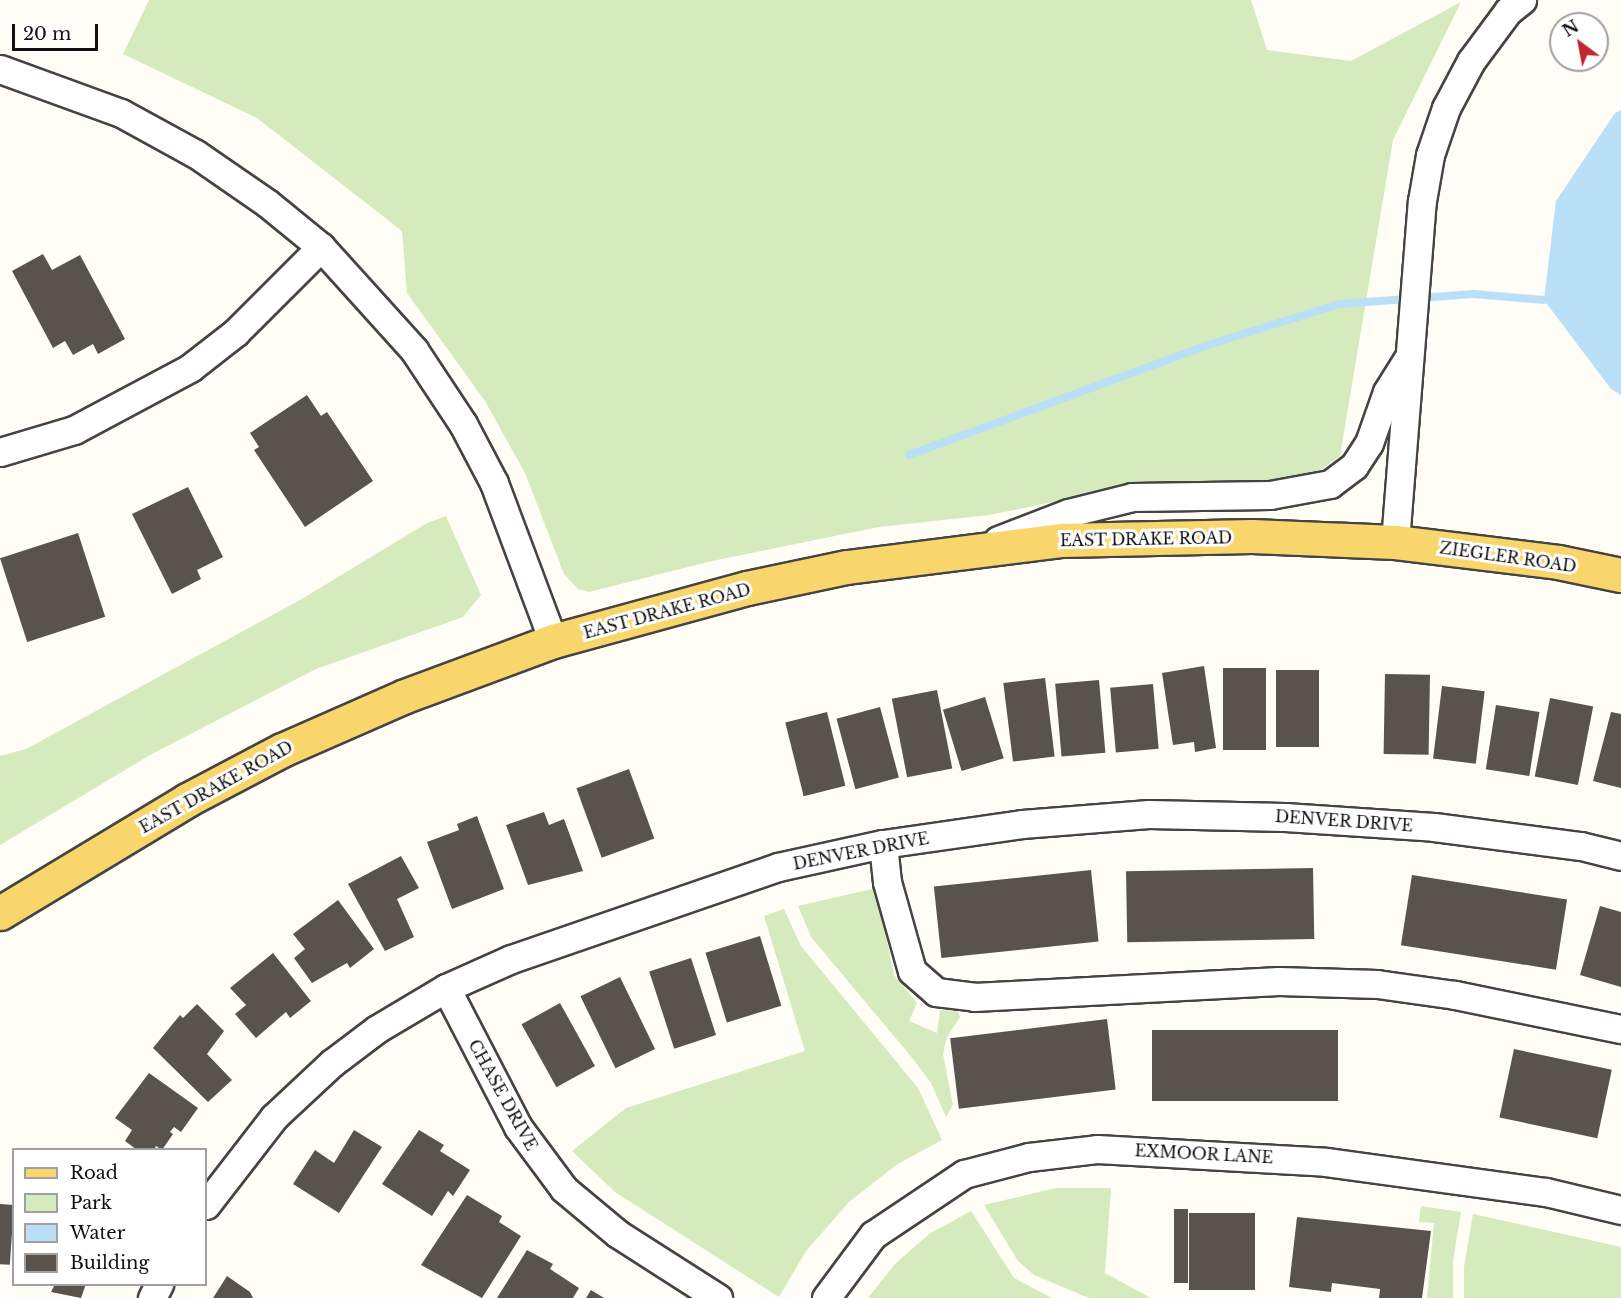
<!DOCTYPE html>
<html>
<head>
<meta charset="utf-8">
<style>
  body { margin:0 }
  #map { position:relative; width:1621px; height:1298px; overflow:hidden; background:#fffdf5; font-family:"Libre Baskerville",serif }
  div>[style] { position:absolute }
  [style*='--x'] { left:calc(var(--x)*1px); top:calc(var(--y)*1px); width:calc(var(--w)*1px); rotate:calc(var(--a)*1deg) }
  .green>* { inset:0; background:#d5ebbd }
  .water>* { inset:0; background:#b9e0f7 }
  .stream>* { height:8px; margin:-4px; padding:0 4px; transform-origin:4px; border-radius:4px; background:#b9e0f7 }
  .building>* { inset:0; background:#5a524d; transform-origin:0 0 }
  .roads { filter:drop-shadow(2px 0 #444) drop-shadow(-2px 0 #444) drop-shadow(0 2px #444) drop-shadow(0 -2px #444) }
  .minor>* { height:27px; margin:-13.5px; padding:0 13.5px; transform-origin:13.5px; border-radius:13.5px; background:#fff }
  .major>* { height:33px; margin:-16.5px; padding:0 16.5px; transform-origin:16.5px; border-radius:16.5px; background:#f9d66b }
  span { translate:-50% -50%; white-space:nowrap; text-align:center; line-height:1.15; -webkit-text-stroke:6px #fff; paint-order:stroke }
  .street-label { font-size:16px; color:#111 }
  .legend { position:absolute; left:12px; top:1148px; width:195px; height:138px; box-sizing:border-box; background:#fff; border:2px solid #a0a0a0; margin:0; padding:8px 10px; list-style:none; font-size:18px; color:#111 }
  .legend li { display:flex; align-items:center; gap:12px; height:30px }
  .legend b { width:30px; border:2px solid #a0a0a0 }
  .north { position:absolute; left:1549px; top:12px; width:60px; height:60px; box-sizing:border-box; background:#fff; border:2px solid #a0a0a0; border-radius:50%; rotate:328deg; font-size:16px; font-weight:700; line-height:24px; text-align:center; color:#111 }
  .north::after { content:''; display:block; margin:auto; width:21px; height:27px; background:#c4262e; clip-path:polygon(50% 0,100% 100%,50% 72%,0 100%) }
  .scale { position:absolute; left:12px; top:24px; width:86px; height:27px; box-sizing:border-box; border:3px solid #111; border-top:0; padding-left:8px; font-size:18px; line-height:21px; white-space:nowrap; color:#111; -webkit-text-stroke:4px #fff; paint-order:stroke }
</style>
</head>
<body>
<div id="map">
  <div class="green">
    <i style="clip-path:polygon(149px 0,1251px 0,1267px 50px,1351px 61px,1461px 2px,1393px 140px,1340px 456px,1322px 469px,1283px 483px,1123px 488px,989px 515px,879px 527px,712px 561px,589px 592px,578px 589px,564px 574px,525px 473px,485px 401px,407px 293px,402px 231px,257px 118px,123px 54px)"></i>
    <i style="clip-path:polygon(446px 516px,481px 595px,463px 617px,316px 669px,150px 755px,0 845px,0 756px,26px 749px,300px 600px,427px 523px)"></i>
    <i style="clip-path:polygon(876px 888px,894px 975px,917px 1003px,909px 1021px,937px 1033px,940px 1010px,958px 1011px,960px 1017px,947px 1037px,943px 1054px,953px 1105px,946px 1117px,931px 1083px,914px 1060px,811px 937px,798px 906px)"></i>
    <i style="clip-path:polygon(784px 909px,801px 946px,918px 1088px,942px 1140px,896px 1165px,848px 1203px,806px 1251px,779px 1297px,615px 1192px,572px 1151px,626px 1108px,805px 1051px,764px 916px)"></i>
    <i style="clip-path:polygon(1056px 1188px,1111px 1188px,1105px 1273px,1151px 1298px,1089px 1298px,1034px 1275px,1018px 1261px,984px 1205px)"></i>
    <i style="clip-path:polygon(1421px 1206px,1461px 1212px,1453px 1261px,1453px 1298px,1427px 1298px,1434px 1223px,1419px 1222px)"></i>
    <i style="clip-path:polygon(971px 1211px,1014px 1278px,1052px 1298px,868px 1298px,895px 1264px,929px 1234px)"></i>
    <i style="clip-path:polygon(1473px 1214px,1621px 1247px,1621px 1298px,1464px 1298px,1464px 1267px)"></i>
  </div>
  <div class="water">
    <i style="clip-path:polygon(1621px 110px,1621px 395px,1611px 389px,1544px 300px,1556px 201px,1615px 113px)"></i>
  </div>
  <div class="stream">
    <i style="--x:909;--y:455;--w:315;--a:-20.2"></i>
    <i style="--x:1205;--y:346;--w:140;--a:-17.4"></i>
    <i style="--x:1339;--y:304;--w:135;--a:-4.2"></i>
    <i style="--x:1474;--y:294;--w:70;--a:4.9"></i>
  </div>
  <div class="building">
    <i style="clip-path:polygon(43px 254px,52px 270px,80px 255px,125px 339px,98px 354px,93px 344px,73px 355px,65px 341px,53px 348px,12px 271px)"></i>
    <i style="clip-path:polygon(307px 395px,321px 416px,327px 412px,373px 481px,305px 527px,254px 450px,259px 447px,250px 433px)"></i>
    <i style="clip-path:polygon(188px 487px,223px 557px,197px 570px,201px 579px,172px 594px,132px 514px)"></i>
    <i style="left:78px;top:533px;width:88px;height:82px;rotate:72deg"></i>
    <i style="clip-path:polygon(1204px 666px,1216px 748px,1195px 752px,1194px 742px,1173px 745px,1162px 673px)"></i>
    <i style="left:1223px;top:668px;width:43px;height:82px"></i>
    <i style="left:1276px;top:670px;width:43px;height:77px"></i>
    <i style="left:1385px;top:674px;width:45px;height:80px;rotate:1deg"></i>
    <i style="left:1045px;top:678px;width:79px;height:42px;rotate:83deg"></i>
    <i style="left:1099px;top:680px;width:73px;height:44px;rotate:85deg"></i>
    <i style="left:1153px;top:684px;width:65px;height:43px;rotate:85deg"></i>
    <i style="left:1442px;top:686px;width:43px;height:73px;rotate:7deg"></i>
    <i style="left:937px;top:690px;width:80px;height:46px;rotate:79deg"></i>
    <i style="left:985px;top:697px;width:64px;height:44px;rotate:73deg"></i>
    <i style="left:1550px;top:698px;width:44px;height:80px;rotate:11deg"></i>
    <i style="left:1496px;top:705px;width:44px;height:65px;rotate:9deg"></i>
    <i style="left:880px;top:707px;width:73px;height:45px;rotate:75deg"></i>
    <i style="left:827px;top:712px;width:76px;height:43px;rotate:76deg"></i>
    <i style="clip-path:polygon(1611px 712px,1621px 714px,1621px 788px,1593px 781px)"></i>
    <i style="left:629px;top:769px;width:74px;height:56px;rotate:70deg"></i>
    <i style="clip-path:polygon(544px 812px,549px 825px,564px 819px,583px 871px,528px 885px,506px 825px)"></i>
    <i style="clip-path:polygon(477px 816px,504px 889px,452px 909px,427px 842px,459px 830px,457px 824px)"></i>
    <i style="clip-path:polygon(401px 856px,419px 888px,397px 899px,414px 937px,385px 951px,348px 884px)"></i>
    <i style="left:1313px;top:868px;width:71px;height:187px;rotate:89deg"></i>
    <i style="left:1091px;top:870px;width:72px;height:158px;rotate:84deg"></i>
    <i style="left:1412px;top:875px;width:157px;height:71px;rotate:9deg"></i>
    <i style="clip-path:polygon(338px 900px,374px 949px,350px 968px,347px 963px,312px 983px,294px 958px,305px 949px,293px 934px)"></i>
    <i style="clip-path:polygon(1600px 906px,1621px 912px,1621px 987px,1580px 975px)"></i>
    <i style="left:760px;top:936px;width:73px;height:57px;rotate:73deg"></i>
    <i style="clip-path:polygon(273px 953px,311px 1001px,290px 1018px,286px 1012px,256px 1038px,235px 1014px,246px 1005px,230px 988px)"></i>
    <i style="left:691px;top:958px;width:81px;height:44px;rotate:72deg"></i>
    <i style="left:620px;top:977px;width:80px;height:44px;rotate:64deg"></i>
    <i style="left:560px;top:1003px;width:72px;height:44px;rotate:61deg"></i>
    <i style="clip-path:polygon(197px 1004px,224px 1031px,207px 1054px,232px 1080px,208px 1102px,153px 1048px,180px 1015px,183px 1018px)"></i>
    <i style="left:1107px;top:1019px;width:71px;height:158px;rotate:83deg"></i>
    <i style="left:1338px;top:1030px;width:71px;height:186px;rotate:90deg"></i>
    <i style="left:1514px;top:1049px;width:100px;height:70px;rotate:12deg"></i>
    <i style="clip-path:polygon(149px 1073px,198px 1108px,181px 1132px,174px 1127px,170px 1132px,173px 1134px,162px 1150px,156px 1146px,154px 1150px,137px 1150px,125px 1141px,132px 1130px,115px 1118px)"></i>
    <i style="clip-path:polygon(354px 1130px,382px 1147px,339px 1213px,293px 1184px,315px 1150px,334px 1163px)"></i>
    <i style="clip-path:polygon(419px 1130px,444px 1145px,440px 1151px,470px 1170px,453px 1196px,448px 1191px,432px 1216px,382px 1184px)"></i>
    <i style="clip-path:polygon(467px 1195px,502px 1216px,499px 1222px,521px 1236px,482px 1298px,421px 1265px)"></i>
    <i style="left:0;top:1204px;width:14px;height:60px;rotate:4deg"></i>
    <i style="left:1174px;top:1209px;width:14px;height:74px"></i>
    <i style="left:1255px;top:1213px;width:77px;height:66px;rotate:90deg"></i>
    <i style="clip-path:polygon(1297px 1217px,1431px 1231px,1422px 1298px,1379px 1298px,1380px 1289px,1332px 1283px,1331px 1292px,1289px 1287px)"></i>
    <i style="clip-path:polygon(527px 1250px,553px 1264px,550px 1269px,579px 1288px,573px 1298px,497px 1298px)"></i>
    <i style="clip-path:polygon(227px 1276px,250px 1292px,253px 1298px,213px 1298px)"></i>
    <i style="clip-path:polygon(55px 1284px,86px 1284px,81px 1298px,51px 1292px)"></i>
    <i style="clip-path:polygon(591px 1290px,604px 1298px,586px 1298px)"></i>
  </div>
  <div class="roads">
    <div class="minor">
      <i style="--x:0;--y:69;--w:129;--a:20"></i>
      <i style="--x:121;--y:113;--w:85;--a:28.7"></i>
      <i style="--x:196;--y:154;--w:86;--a:34.6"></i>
      <i style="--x:267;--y:203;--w:70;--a:39.2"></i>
      <i style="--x:321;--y:247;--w:139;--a:47.9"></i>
      <i style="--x:414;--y:350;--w:89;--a:56.5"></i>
      <i style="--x:463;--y:424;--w:67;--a:62.3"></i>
      <i style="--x:494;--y:483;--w:169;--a:69.5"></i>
      <i style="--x:0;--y:452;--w:77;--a:-16.6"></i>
      <i style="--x:74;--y:430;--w:132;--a:-28.1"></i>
      <i style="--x:190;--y:368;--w:58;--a:-38"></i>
      <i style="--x:236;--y:332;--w:120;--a:-45"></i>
      <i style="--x:998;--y:540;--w:75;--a:-21.1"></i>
      <i style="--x:1068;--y:513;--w:66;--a:-14"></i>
      <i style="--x:1132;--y:497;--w:138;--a:-0.8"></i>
      <i style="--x:1270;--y:495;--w:61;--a:-10.4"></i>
      <i style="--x:1330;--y:484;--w:30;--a:-37"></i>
      <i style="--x:1354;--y:466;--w:27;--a:-57"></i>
      <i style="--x:1369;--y:443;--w:54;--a:-70.6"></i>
      <i style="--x:1387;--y:392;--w:38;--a:-58"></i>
      <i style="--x:1395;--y:542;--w:342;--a:-85.5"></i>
      <i style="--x:1422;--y:201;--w:47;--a:-80.1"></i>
      <i style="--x:1430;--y:155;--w:50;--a:-71.2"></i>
      <i style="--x:1446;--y:108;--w:53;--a:-62"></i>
      <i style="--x:1471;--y:61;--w:62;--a:-53.5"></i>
      <i style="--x:1508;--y:11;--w:18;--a:-38"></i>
      <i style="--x:883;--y:844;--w:38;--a:84"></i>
      <i style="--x:887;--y:882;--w:92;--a:74.3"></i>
      <i style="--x:912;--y:971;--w:32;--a:41"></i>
      <i style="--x:936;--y:992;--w:38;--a:7"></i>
      <i style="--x:974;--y:997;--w:305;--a:-3"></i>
      <i style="--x:1279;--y:981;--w:98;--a:1.8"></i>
      <i style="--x:1377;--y:984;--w:79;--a:8"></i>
      <i style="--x:1455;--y:995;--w:169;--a:11.6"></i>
      <i style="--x:446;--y:988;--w:157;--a:62.6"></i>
      <i style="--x:518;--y:1127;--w:77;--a:53.4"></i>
      <i style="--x:564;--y:1189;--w:70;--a:39.8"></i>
      <i style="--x:618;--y:1234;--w:119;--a:32.6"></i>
      <i style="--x:206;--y:1205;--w:111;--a:-52.3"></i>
      <i style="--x:274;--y:1117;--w:79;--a:-43"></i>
      <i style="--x:332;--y:1063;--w:56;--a:-37.1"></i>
      <i style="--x:377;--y:1029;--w:80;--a:-30.7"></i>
      <i style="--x:446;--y:988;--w:71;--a:-24"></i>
      <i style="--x:511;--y:959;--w:282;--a:-19"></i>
      <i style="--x:778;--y:867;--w:107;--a:-12.4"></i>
      <i style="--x:883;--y:844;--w:140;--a:-8.2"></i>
      <i style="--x:1022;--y:824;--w:127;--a:-4.5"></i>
      <i style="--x:1149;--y:814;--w:136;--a:1.3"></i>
      <i style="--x:1285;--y:817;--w:149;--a:3.8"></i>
      <i style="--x:1434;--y:827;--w:148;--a:7.4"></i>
      <i style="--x:1581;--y:846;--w:41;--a:14"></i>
      <i style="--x:152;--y:1298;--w:16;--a:-63"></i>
      <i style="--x:826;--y:1298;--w:79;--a:-53.3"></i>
      <i style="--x:873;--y:1235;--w:110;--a:-33.8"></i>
      <i style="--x:964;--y:1174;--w:67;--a:-14.7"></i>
      <i style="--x:1029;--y:1157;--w:68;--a:-6.7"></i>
      <i style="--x:1097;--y:1149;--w:229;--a:3.2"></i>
      <i style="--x:1326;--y:1162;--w:222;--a:7.8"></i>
      <i style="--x:1546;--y:1192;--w:77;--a:13.5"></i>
    </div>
    <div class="major">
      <i style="--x:0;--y:913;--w:218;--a:-31.1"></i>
      <i style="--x:187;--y:800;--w:107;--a:-27.8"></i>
      <i style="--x:282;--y:750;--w:134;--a:-23.7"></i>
      <i style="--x:405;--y:696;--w:158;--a:-20.4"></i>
      <i style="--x:553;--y:641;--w:201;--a:-15.3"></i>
      <i style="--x:747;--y:588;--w:102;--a:-11.9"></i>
      <i style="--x:847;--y:567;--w:217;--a:-7.2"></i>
      <i style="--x:1062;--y:540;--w:190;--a:-1.2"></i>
      <i style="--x:1252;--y:536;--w:143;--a:2.4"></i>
      <i style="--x:1395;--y:542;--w:164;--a:7"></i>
      <i style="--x:1558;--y:562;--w:64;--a:11.7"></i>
    </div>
  </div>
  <div class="street-label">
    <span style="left:1146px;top:539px;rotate:-1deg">EAST DRAKE ROAD</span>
    <span style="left:1508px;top:557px;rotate:8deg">ZIEGLER ROAD</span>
    <span style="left:667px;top:611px;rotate:-15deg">EAST DRAKE ROAD</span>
    <span style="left:216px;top:787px;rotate:-29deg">EAST DRAKE ROAD</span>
    <span style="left:1344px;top:821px;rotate:4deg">DENVER DRIVE</span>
    <span style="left:861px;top:851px;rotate:-11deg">DENVER DRIVE</span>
    <span style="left:503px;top:1095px;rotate:61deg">CHASE DRIVE</span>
    <span style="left:1204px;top:1154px;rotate:3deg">EXMOOR LANE</span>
  </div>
  <ul class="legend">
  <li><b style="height:8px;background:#f9d66b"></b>Road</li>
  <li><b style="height:16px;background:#d5ebbd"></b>Park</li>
  <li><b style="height:16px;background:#b9e0f7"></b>Water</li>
  <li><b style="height:16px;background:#5a524d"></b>Building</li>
  </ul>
  <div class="north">N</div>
  <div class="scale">20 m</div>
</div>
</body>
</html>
